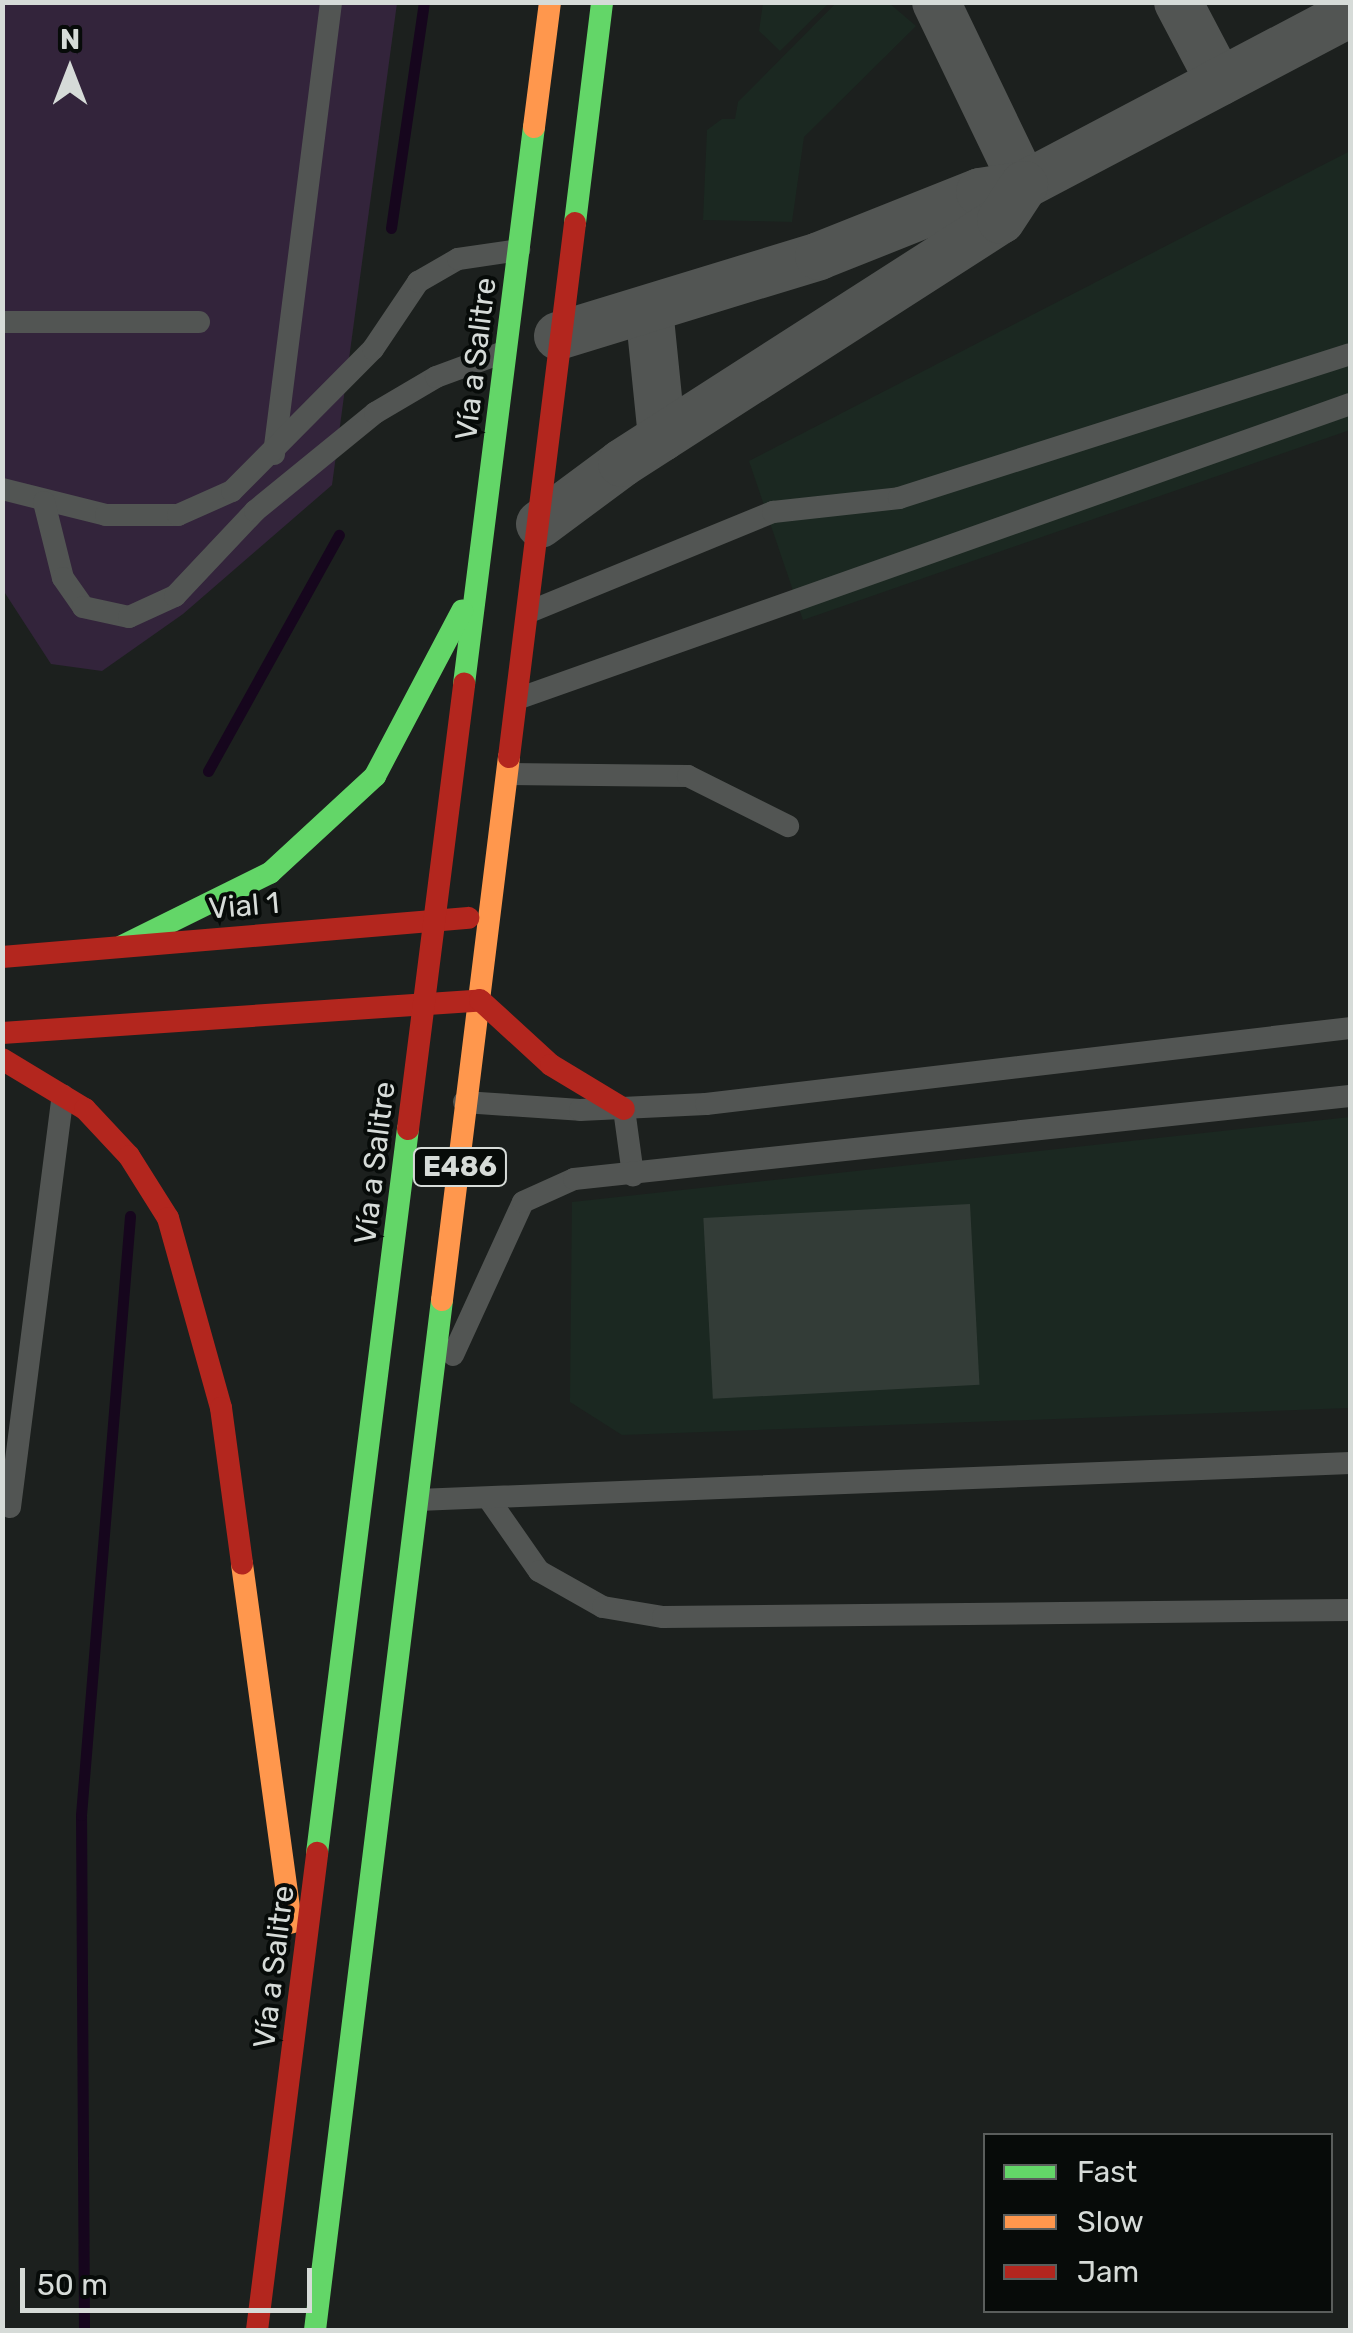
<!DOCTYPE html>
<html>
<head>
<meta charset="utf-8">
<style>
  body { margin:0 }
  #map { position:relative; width:1353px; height:2333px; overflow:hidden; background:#1c201e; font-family:Rubik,sans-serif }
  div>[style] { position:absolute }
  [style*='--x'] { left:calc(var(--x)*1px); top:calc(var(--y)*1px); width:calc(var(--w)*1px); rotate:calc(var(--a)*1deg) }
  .built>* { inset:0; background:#1b2821 }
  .green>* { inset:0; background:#33243b }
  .stream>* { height:11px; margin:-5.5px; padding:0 5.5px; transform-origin:5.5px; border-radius:5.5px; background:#16061d }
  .building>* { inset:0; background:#333c37; transform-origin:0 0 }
  .lane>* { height:22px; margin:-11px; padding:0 11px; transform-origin:11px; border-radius:11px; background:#525553 }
  .street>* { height:48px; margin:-24px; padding:0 24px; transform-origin:24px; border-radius:24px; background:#525553 }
  .fast>* { height:22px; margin:-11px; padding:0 11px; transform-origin:11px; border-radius:11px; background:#63d668 }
  .slow>* { height:22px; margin:-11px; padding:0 11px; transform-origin:11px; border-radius:11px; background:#ff974d }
  .jam>* { height:22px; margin:-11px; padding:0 11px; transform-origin:11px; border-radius:11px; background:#b3261e }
  span { translate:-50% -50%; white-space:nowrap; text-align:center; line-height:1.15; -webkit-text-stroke:8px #070b09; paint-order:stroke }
  .shield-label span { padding:2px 8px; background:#070b09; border:2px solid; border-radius:8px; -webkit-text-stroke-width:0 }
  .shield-label { font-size:28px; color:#d6dbd8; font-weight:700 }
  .street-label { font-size:30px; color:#d6dbd8 }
  .frame { position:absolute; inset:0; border:5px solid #d6dbd8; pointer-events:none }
  .legend { position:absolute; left:983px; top:2133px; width:350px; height:180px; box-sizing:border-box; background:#070b09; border:2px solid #5a5e5c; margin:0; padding:12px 18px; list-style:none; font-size:30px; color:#d6dbd8 }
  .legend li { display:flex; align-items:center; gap:20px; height:50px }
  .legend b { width:50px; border:2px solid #5a5e5c }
  .north { position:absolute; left:20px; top:20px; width:100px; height:100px; -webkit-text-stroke:8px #070b09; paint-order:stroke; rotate:0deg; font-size:28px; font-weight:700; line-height:40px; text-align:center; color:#d6dbd8 }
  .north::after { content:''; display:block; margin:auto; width:35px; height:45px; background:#d6dbd8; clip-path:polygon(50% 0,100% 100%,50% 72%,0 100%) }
  .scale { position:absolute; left:20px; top:2268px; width:292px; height:45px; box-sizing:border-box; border:5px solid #d6dbd8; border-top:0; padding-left:12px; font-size:30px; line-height:35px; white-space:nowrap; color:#d6dbd8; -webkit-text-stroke:8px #070b09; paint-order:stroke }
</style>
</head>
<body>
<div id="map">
  <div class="built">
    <i style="clip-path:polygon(837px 2px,889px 3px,916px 26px,804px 137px,792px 222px,703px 220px,707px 130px,722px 119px,735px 119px,738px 102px)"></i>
    <i style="clip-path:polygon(763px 3px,763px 2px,829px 3px,780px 51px,759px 31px)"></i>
    <i style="clip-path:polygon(1350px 151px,1350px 430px,803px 620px,749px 461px)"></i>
    <i style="clip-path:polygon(1350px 1117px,1350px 1408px,622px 1435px,570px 1402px,572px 1202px)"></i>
  </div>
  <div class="green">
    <i style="clip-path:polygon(2px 3px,397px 3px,332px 485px,183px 614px,102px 671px,51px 664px,3px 590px)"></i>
  </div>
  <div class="stream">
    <i style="--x:391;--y:228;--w:228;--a:-81.7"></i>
    <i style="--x:208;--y:771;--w:270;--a:-61"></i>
    <i style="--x:84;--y:2330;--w:515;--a:-90.33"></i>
    <i style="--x:81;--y:1815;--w:601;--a:-85.32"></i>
  </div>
  <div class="building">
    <i style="left:970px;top:1204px;width:181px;height:267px;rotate:87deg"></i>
  </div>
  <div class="lane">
    <i style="--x:2;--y:322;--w:197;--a:0"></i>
    <i style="--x:274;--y:454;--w:456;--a:-82.8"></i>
    <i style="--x:2;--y:489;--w:107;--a:14"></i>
    <i style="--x:106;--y:515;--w:72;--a:0"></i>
    <i style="--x:178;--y:515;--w:59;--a:-24"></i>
    <i style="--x:232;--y:491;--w:200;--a:-45.2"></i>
    <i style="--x:373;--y:349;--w:81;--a:-56.1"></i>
    <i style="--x:418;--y:282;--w:46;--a:-29.9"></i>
    <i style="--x:458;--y:259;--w:62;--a:-8.4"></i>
    <i style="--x:44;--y:502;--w:78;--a:76"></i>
    <i style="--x:63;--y:578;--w:35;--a:55"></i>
    <i style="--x:83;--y:607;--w:47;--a:12.3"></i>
    <i style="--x:129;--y:617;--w:51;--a:-24.5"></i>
    <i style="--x:175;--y:596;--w:117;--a:-46.7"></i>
    <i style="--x:255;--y:511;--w:155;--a:-39.2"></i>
    <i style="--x:375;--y:413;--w:71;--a:-30.5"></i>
    <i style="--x:436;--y:377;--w:72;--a:-20.2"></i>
    <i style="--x:529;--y:612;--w:264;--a:-22.3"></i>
    <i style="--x:773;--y:512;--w:127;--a:-6.3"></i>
    <i style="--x:899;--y:498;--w:473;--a:-17.7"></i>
    <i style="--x:517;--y:699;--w:884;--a:-19.5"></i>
    <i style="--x:508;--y:774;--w:180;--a:0.6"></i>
    <i style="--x:688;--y:776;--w:112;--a:26.6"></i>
    <i style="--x:464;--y:1102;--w:116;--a:3.9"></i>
    <i style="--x:580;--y:1110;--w:126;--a:-2.7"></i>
    <i style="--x:706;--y:1104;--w:648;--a:-6.73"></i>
    <i style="--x:624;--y:1109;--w:67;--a:82.2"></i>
    <i style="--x:453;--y:1355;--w:168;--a:-65.4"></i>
    <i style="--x:523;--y:1202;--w:56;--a:-24.3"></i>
    <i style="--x:574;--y:1179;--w:780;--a:-6.11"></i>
    <i style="--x:488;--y:1498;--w:89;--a:55.1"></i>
    <i style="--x:539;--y:1571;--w:73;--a:29.4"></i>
    <i style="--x:603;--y:1607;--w:61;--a:9.5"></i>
    <i style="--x:663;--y:1617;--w:687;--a:-0.58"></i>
    <i style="--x:418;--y:1500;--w:933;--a:-2.27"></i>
    <i style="--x:10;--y:1507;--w:415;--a:-82.7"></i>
  </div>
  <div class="street">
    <i style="--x:936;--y:2;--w:203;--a:64.3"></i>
    <i style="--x:1178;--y:2;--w:90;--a:62.3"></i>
    <i style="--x:649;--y:309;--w:129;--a:84.2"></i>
    <i style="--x:558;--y:336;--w:273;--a:-17"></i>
    <i style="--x:819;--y:256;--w:173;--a:-21.7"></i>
    <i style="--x:980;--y:192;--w:45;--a:-9"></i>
    <i style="--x:1024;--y:185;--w:369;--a:-27.8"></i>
    <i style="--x:540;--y:524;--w:102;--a:-36.6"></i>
    <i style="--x:622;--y:463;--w:450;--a:-32.7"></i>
    <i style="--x:1001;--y:220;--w:42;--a:-56.7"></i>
  </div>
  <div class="fast">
    <i style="--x:575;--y:223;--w:223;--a:-83"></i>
    <i style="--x:464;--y:684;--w:561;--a:-82.84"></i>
    <i style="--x:122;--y:946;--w:165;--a:-26.3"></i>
    <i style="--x:270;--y:873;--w:143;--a:-42.7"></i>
    <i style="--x:375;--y:776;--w:187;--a:-62.2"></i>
    <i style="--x:317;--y:1853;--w:730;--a:-82.84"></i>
    <i style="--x:315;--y:2330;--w:1038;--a:-82.97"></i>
  </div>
  <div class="slow">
    <i style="--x:534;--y:127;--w:126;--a:-82.7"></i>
    <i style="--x:442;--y:1300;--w:547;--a:-82.97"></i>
    <i style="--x:242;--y:1564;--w:362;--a:82.2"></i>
  </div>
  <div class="jam">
    <i style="--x:509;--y:757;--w:538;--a:-82.95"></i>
    <i style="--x:2;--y:957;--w:468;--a:-4.8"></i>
    <i style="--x:2;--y:1033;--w:479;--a:-3.9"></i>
    <i style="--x:480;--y:1000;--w:96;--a:42.5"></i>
    <i style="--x:551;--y:1065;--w:85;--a:31.1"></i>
    <i style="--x:2;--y:1059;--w:97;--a:31.1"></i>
    <i style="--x:85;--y:1109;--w:64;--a:46.9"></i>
    <i style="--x:129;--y:1156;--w:73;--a:57.8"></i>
    <i style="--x:168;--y:1218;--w:197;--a:74.4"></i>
    <i style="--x:221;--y:1408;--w:157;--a:82.3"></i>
    <i style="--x:408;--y:1129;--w:449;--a:-82.8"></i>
    <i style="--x:257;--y:2330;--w:481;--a:-82.8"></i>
  </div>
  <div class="shield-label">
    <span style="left:460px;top:1167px">E486</span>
  </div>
  <div class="street-label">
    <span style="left:476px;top:359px;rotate:-83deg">Vía a Salitre</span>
    <span style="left:244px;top:906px;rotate:-5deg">Vial 1</span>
    <span style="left:375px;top:1163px;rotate:-83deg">Vía a Salitre</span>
    <span style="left:274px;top:1967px;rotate:-83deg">Vía a Salitre</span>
  </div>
  <div class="frame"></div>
  <ul class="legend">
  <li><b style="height:12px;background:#63d668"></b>Fast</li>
  <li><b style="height:12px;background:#ff974d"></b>Slow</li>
  <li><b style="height:12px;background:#b3261e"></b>Jam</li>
  </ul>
  <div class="north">N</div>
  <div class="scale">50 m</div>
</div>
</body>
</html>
